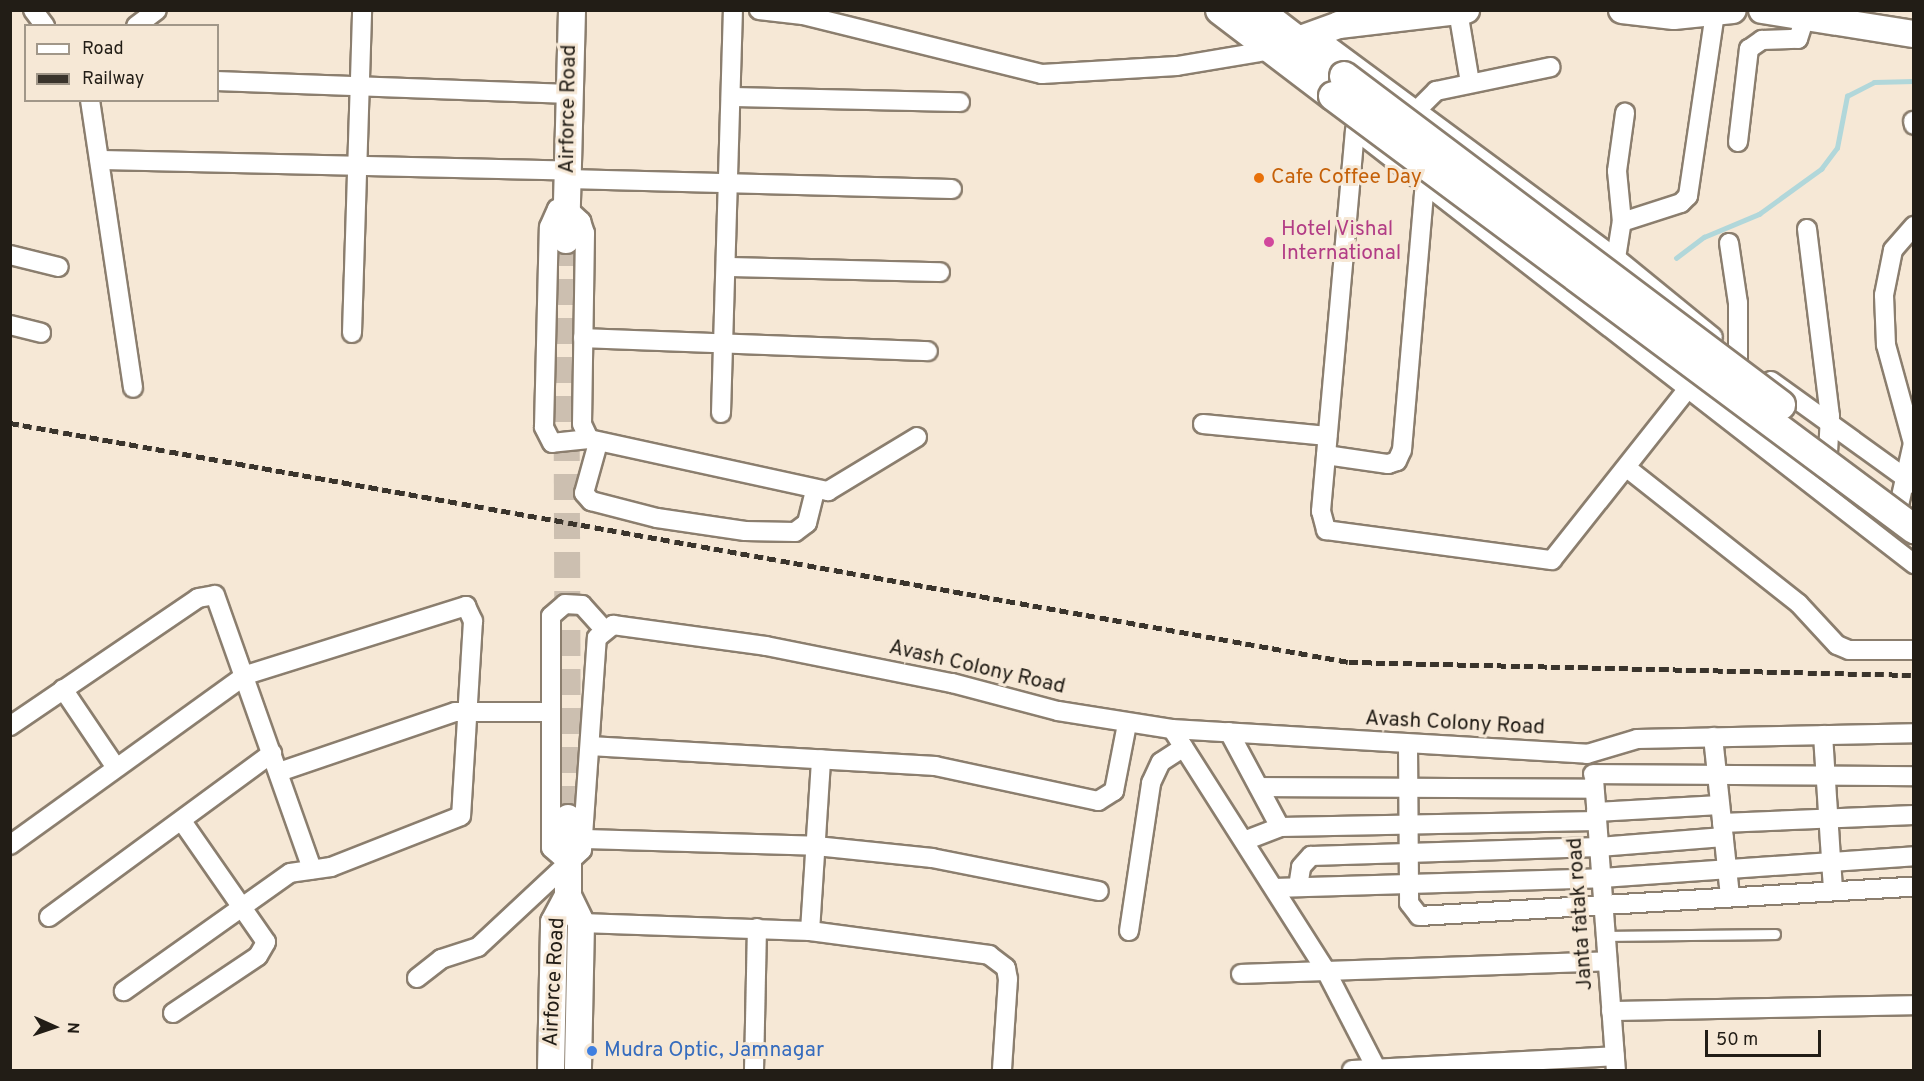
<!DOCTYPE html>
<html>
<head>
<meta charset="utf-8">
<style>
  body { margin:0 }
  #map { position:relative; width:1924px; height:1081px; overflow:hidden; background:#f6e8d6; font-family:Overpass,sans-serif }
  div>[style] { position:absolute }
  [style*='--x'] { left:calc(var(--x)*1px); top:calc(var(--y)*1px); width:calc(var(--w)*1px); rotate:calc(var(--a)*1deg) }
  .stream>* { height:4.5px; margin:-2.25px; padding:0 2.25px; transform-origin:2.25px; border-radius:2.25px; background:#b1d7da }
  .secondary-tunnel>* { height:26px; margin-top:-13px; transform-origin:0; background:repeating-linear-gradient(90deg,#ccbfb0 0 26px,transparent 0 39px) }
  .roads { filter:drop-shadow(2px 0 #8b7e6e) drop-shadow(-2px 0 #8b7e6e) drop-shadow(0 2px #8b7e6e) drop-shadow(0 -2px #8b7e6e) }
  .lane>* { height:9px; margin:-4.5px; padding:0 4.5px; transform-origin:4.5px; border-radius:4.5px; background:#fff }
  .street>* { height:18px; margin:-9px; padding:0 9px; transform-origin:9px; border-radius:9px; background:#fff }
  .secondary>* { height:26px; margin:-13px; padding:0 13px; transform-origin:13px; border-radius:13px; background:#fff }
  .primary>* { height:28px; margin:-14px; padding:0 14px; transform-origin:14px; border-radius:14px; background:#fff }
  .rail>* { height:4.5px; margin-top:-2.25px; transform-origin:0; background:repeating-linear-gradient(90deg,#3a342c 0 9px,transparent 0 13.5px) }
  .bridges { filter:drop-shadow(2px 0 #8b7e6e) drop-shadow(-2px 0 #8b7e6e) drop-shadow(0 2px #8b7e6e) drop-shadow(0 -2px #8b7e6e) }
  .primary-bridge>* { height:28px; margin:-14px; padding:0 14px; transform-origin:14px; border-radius:14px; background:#fff }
  .dots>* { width:16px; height:16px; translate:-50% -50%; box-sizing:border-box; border:3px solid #f6e8d6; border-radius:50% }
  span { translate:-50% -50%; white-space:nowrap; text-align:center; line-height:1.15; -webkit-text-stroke:6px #f6e8d6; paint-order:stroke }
  .street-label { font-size:21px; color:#221d16 }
  .food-label { font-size:21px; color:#c56008 }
  .left { translate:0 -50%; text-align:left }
  .hotel-label { font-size:21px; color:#b23c85 }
  .shop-label { font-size:21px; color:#366cbe }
  .frame { position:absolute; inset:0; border:12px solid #221d16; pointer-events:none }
  .legend { position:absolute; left:24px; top:24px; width:195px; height:78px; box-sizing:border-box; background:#f6e8d6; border:2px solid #a19789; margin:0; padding:8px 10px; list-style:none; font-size:18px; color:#221d16 }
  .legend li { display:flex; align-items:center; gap:12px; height:30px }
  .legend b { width:30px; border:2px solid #a19789 }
  .north { position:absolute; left:24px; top:997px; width:60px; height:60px; -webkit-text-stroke:4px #f6e8d6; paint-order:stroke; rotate:93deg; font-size:16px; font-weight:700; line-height:24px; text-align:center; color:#221d16 }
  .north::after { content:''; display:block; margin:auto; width:21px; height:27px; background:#221d16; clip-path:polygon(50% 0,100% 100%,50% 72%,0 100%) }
  .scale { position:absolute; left:1705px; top:1030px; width:116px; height:27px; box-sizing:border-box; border:3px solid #221d16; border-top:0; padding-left:8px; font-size:18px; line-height:21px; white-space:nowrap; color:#221d16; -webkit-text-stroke:4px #f6e8d6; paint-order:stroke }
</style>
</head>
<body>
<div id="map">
  <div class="stream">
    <i style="--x:1676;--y:258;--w:35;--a:-37"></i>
    <i style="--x:1704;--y:237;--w:60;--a:-22.7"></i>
    <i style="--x:1759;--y:214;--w:77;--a:-36"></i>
    <i style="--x:1821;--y:169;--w:26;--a:-53"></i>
    <i style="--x:1837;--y:148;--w:53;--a:-79.1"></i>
    <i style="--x:1847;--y:96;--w:30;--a:-27"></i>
    <i style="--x:1874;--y:82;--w:40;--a:-1.4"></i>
  </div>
  <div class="secondary-tunnel">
    <i style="--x:566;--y:240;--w:578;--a:89.8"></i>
  </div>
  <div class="roads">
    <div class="lane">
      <i style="--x:1606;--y:936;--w:169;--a:-0.7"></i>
    </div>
    <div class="street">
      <i style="--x:33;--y:10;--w:20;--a:53"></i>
      <i style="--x:759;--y:10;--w:44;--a:6.5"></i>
      <i style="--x:803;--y:15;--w:246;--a:13.9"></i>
      <i style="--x:1042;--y:74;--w:135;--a:-3.4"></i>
      <i style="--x:1177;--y:66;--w:96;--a:-9.6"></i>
      <i style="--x:1458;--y:11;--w:73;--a:80.5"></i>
      <i style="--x:136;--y:26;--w:26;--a:-37"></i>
      <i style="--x:1317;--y:37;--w:372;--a:36.5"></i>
      <i style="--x:1616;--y:258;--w:125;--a:39.2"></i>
      <i style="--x:218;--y:81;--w:350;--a:2.1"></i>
      <i style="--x:732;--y:97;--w:228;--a:1.3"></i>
      <i style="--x:90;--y:100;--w:291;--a:81.5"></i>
      <i style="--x:1415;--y:112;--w:30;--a:-45"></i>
      <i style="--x:1436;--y:91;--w:117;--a:-11.8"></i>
      <i style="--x:1913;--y:121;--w:4;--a:76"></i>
      <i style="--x:1355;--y:130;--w:383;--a:95.1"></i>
      <i style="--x:1321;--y:511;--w:20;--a:75"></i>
      <i style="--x:1326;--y:530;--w:228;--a:7.6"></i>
      <i style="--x:1552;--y:560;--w:222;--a:-51.6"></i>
      <i style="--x:1363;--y:136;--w:698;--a:37.84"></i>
      <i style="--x:1738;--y:142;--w:94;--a:-83.3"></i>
      <i style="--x:1749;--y:49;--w:16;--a:-35"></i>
      <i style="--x:1762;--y:40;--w:36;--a:-2"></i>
      <i style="--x:1798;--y:39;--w:22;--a:-72"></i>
      <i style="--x:100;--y:160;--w:467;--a:1.3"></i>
      <i style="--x:567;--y:179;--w:385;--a:1.5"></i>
      <i style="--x:1622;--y:222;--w:62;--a:-17.9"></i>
      <i style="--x:1681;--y:203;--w:10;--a:-45"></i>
      <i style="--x:1688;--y:196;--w:185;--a:-81.6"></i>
      <i style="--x:1807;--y:229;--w:188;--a:83"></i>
      <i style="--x:1830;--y:416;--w:55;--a:93.1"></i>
      <i style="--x:1729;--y:243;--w:61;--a:81.5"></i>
      <i style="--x:1738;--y:303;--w:78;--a:90"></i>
      <i style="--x:10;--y:255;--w:50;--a:13.8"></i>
      <i style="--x:1616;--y:258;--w:36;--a:-81"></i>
      <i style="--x:1622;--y:222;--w:51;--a:-95.6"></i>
      <i style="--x:1617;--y:171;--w:59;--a:-82.1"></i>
      <i style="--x:729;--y:267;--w:211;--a:1.4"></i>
      <i style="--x:10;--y:325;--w:32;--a:14"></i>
      <i style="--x:352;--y:333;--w:323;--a:-88.2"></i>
      <i style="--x:583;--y:338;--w:345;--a:2.2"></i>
      <i style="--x:1771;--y:381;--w:176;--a:35.8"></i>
      <i style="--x:721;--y:413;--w:403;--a:-88.3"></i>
      <i style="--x:1203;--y:424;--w:125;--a:5.5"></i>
      <i style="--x:589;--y:439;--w:37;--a:174"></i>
      <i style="--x:552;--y:443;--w:18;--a:-117"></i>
      <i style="--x:544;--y:427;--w:200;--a:-88.6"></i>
      <i style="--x:549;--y:227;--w:20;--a:-66"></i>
      <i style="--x:557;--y:209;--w:9;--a:-13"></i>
      <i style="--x:566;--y:207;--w:21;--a:43"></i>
      <i style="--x:581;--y:221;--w:13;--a:72"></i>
      <i style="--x:585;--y:233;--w:191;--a:90.9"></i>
      <i style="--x:582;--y:424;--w:17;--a:65"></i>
      <i style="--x:589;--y:439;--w:245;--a:12.3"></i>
      <i style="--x:828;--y:491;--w:104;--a:-31.2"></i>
      <i style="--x:598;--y:443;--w:52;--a:105.6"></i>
      <i style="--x:584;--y:493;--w:11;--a:49"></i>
      <i style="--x:591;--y:501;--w:68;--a:14.4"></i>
      <i style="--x:657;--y:518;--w:89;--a:8.4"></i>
      <i style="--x:745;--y:531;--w:50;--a:1.1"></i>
      <i style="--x:795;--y:532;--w:15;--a:-37"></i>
      <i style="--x:807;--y:523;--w:33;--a:-76"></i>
      <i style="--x:1326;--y:455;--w:63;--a:8.3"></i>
      <i style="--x:1388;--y:464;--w:9;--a:-18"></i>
      <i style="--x:1397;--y:461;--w:12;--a:-66"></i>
      <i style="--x:1402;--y:450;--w:268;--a:-85.1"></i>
      <i style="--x:1627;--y:468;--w:219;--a:38.3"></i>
      <i style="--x:1799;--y:604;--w:56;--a:47.2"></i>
      <i style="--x:1837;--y:645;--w:13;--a:23"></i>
      <i style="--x:1849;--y:650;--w:65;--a:0"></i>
      <i style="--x:1895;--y:523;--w:82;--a:-77.3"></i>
      <i style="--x:1913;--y:443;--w:102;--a:-105.4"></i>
      <i style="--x:1886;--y:345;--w:50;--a:-92.3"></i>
      <i style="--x:1884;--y:295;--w:46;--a:-78.7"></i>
      <i style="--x:1893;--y:250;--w:32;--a:-49"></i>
      <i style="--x:63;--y:689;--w:93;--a:56"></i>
      <i style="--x:10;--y:726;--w:227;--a:-34.2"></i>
      <i style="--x:198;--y:598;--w:17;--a:-10"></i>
      <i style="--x:215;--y:595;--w:291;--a:70.5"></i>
      <i style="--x:1172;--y:729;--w:287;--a:57.5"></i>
      <i style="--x:1326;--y:971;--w:111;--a:62.7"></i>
      <i style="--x:1229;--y:732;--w:108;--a:61.8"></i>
      <i style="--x:1823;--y:735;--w:155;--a:86.3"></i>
      <i style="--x:1713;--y:737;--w:161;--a:83.9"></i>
      <i style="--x:1408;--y:745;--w:158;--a:89.6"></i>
      <i style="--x:1409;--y:903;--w:16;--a:52"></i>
      <i style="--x:1419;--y:916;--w:496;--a:-3.4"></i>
      <i style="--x:590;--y:746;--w:346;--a:3.3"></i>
      <i style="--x:935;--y:766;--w:167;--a:12.1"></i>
      <i style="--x:1098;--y:801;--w:19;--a:-32"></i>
      <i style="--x:1114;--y:791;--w:68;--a:-79"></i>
      <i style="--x:279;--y:772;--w:186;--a:-18.8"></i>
      <i style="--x:455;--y:712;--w:96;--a:0"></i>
      <i style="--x:1593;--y:774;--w:321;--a:0.4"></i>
      <i style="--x:1594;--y:779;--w:292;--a:85.7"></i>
      <i style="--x:1259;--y:787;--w:335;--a:0.3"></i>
      <i style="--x:1596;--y:812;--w:124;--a:-3.2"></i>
      <i style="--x:1722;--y:823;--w:192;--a:-2.4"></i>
      <i style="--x:585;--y:839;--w:231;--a:1.7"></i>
      <i style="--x:816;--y:846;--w:117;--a:5.9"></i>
      <i style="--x:932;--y:858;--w:170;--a:11.2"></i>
      <i style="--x:1244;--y:841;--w:39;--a:-21"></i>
      <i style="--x:1280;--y:827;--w:317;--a:-1.1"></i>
      <i style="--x:10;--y:845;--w:291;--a:-35.8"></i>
      <i style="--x:246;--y:675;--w:231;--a:-17.4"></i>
      <i style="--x:466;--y:606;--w:17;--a:65"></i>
      <i style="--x:473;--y:621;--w:195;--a:93.5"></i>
      <i style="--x:461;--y:816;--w:140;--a:158.6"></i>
      <i style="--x:331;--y:867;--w:41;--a:171.7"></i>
      <i style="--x:290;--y:873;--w:204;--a:144.6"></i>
      <i style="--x:567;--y:862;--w:21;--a:-139"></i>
      <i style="--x:551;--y:848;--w:232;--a:-90"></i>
      <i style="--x:551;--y:616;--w:18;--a:-41"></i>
      <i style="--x:565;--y:604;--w:17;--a:3"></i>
      <i style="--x:582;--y:605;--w:31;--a:48"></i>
      <i style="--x:1298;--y:887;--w:20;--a:-81"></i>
      <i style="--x:1301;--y:867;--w:15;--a:-48"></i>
      <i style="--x:1311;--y:856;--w:288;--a:-1.8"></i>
      <i style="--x:1599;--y:847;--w:125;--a:-4.6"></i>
      <i style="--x:1274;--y:888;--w:328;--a:-1.7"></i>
      <i style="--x:1602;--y:878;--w:313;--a:-4"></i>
      <i style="--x:49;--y:917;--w:277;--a:-36.3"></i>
      <i style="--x:581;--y:923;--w:229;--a:2"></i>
      <i style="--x:810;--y:931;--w:181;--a:7.6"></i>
      <i style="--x:989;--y:955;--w:21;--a:37"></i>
      <i style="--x:1006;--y:968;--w:11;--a:80"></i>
      <i style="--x:1008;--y:979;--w:91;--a:93.8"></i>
      <i style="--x:810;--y:931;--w:172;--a:-86.3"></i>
      <i style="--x:1129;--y:931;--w:150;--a:-81.5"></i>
      <i style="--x:1151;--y:783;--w:23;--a:-65"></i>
      <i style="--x:1161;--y:762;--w:27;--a:-33"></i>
      <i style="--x:1241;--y:974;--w:366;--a:-2"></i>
      <i style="--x:417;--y:978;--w:31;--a:-38"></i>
      <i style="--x:441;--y:959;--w:39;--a:-18"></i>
      <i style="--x:478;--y:947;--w:142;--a:-43"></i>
      <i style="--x:582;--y:850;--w:213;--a:-86"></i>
      <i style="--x:597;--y:638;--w:21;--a:-39"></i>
      <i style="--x:613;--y:625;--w:154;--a:7.8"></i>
      <i style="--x:766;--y:646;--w:190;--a:11.3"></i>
      <i style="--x:952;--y:683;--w:110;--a:14.8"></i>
      <i style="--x:1058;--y:711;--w:115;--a:9"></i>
      <i style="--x:1172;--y:729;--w:416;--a:3.4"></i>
      <i style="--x:1587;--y:754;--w:52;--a:-16.7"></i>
      <i style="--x:1637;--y:739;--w:277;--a:-1.2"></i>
      <i style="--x:1611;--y:1011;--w:303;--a:-1.1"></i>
      <i style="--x:173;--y:1013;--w:102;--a:-33.8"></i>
      <i style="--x:258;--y:956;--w:16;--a:-60"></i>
      <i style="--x:266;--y:942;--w:147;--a:-124.8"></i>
      <i style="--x:754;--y:1070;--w:142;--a:-88.8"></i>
      <i style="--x:1352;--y:1070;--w:263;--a:-3"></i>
    </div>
    <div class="secondary">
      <i style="--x:1622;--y:10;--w:52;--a:6.6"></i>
      <i style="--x:1674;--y:16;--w:59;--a:-5.8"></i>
      <i style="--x:1762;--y:10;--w:154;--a:9"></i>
      <i style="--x:1298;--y:40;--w:44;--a:-20.1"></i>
      <i style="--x:1339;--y:25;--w:128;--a:-6.7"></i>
      <i style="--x:566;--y:240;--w:230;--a:-88.5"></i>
      <i style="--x:568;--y:818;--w:78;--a:90"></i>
      <i style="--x:568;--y:896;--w:30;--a:64"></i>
      <i style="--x:581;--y:923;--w:147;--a:91.2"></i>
      <i style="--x:551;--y:1070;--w:148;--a:-88.8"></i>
      <i style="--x:554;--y:922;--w:30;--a:-62"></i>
    </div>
    <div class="primary">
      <i style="--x:1220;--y:10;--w:142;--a:37.3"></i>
      <i style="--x:1258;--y:10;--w:108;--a:37.5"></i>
    </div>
  </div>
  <div class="rail">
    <i style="--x:10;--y:423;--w:1360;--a:10.12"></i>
    <i style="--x:1349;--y:662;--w:565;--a:1.32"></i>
  </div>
  <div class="bridges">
    <div class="primary-bridge">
      <i style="--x:1344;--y:76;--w:547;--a:36.97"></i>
      <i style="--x:1333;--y:96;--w:725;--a:36.7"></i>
    </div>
  </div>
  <div class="dots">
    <i style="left:1259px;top:178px;background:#e8710a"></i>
    <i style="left:1269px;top:242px;background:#d1479c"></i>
    <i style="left:592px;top:1051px;background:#3f7fe0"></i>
  </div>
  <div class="street-label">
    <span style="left:569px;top:109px;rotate:-89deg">Airforce Road</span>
    <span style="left:977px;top:668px;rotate:13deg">Avash Colony Road</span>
    <span style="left:1455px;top:724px;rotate:3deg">Avash Colony Road</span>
    <span style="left:1581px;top:914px;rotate:-94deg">Janta fatak road</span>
    <span style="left:555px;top:982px;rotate:-87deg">Airforce Road</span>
  </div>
  <div class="food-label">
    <span class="left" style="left:1271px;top:178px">Cafe Coffee Day</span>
  </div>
  <div class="hotel-label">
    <span class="left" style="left:1281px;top:242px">Hotel Vishal<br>International</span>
  </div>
  <div class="shop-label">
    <span class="left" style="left:604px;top:1051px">Mudra Optic, Jamnagar</span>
  </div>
  <div class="frame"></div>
  <ul class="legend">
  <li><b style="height:8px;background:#fff"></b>Road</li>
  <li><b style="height:8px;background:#3a342c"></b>Railway</li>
  </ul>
  <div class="north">N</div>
  <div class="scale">50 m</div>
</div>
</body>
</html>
